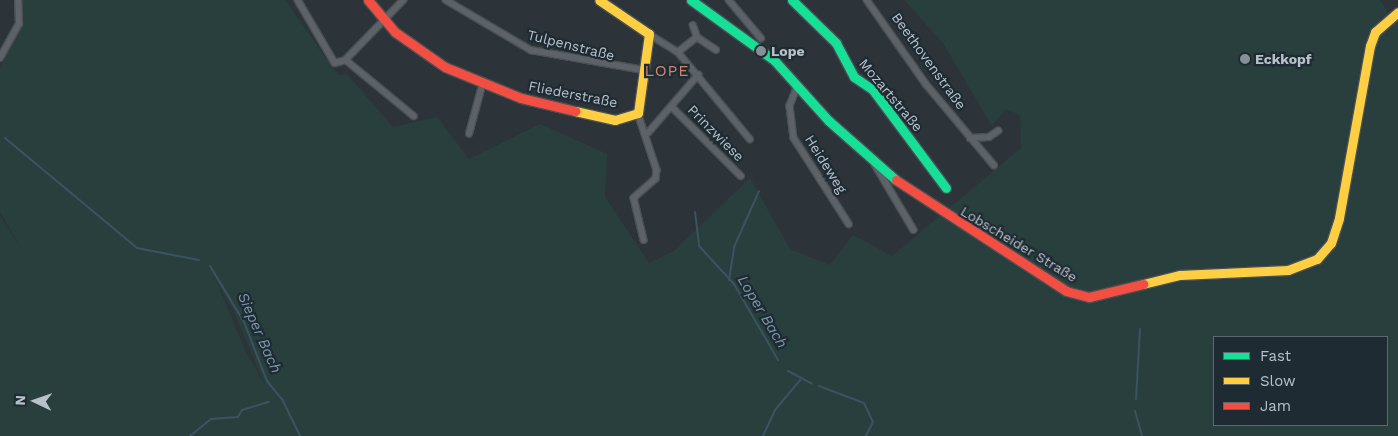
<!DOCTYPE html>
<html>
<head>
<meta charset="utf-8">
<style>
  body { margin:0 }
  #map { position:relative; width:1398px; height:436px; overflow:hidden; background:#2c3439; font-family:"Work Sans",sans-serif }
  div>[style] { position:absolute }
  [style*='--x'] { left:calc(var(--x)*1px); top:calc(var(--y)*1px); width:calc(var(--w)*1px); rotate:calc(var(--a)*1deg) }
  .green>* { inset:0; background:#293f3d }
  .stream>* { height:2px; margin:-1px; padding:0 1px; transform-origin:1px; border-radius:1px; background:#3b5361 }
  .roads { filter:drop-shadow(1px 0 #4a5054) drop-shadow(-1px 0 #4a5054) drop-shadow(0 1px #4a5054) drop-shadow(0 -1px #4a5054) }
  .street>* { height:5.5px; margin:-2.75px; padding:0 2.75px; transform-origin:2.75px; border-radius:2.75px; background:#5c6267 }
  .fast>* { height:9px; margin:-4.5px; padding:0 4.5px; transform-origin:4.5px; border-radius:4.5px; background:#16e098 }
  .slow>* { height:9px; margin:-4.5px; padding:0 4.5px; transform-origin:4.5px; border-radius:4.5px; background:#ffcf43 }
  .jam>* { height:9px; margin:-4.5px; padding:0 4.5px; transform-origin:4.5px; border-radius:4.5px; background:#f24e42 }
  .dots>* { width:14px; height:14px; translate:-50% -50%; box-sizing:border-box; border:2px solid #1f2b33; border-radius:50% }
  span { translate:-50% -50%; white-space:nowrap; text-align:center; line-height:1.15; -webkit-text-stroke:4.5px #1f2b33; paint-order:stroke }
  .street-label { font-size:14px; color:#b7c1c9 }
  .poi-label { font-size:14px; color:#b7c1c9; font-weight:700 }
  .left { translate:0 -50%; text-align:left }
  .water-label { font-size:15px; color:#7997aa; font-style:italic }
  .quarter-label { font-size:16px; color:#cf846c; letter-spacing:1px }
  .legend { position:absolute; left:1213px; top:336px; width:175px; height:90px; box-sizing:border-box; background:#1f2b33; border:1px solid #5c676f; margin:0; padding:6px 9px; list-style:none; font-size:15px; color:#b7c1c9 }
  .legend li { display:flex; align-items:center; gap:10px; height:25px }
  .legend b { width:25px; border:1px solid #5c676f }
  .north { position:absolute; left:10px; top:376px; width:50px; height:50px; -webkit-text-stroke:4px #1f2b33; paint-order:stroke; rotate:273deg; font-size:14px; font-weight:700; line-height:20px; text-align:center; color:#b7c1c9 }
  .north::after { content:''; display:block; margin:auto; width:18px; height:22px; background:#b7c1c9; clip-path:polygon(50% 0,100% 100%,50% 72%,0 100%) }
</style>
</head>
<body>
<div id="map">
  <div class="green">
    <i style="clip-path:polygon(evenodd,20px 0,285px 0,338px 75px,347px 74px,393px 127px,437px 117px,469px 159px,540px 124px,607px 154px,605px 197px,649px 263px,674px 251px,750px 178px,790px 249px,830px 265px,853px 235px,892px 256px,1021px 148px,1020px 115px,1006px 109px,992px 126px,943px 43px,904px 0,1380px 0,1389px 14px,1378px 33px,1398px 15px,1398px 436px,0 436px,0 216px,22px 249px,0 212px,0 69px,21px 24px,20px 0,215px 279px,233px 310px,266px 387px,246px 352px,215px 279px,20px 0,1214px 337px,1387px 337px,1387px 425px,1214px 425px,1214px 337px)"></i>
  </div>
  <div class="stream">
    <i style="--x:5;--y:138;--w:172;--a:39.8"></i>
    <i style="--x:137;--y:248;--w:63;--a:11"></i>
    <i style="--x:695;--y:212;--w:34;--a:83"></i>
    <i style="--x:699;--y:246;--w:52;--a:47.4"></i>
    <i style="--x:734;--y:284;--w:88;--a:59.9"></i>
    <i style="--x:210;--y:266;--w:66;--a:58.7"></i>
    <i style="--x:244;--y:322;--w:63;--a:68.7"></i>
    <i style="--x:267;--y:381;--w:26;--a:51"></i>
    <i style="--x:283;--y:401;--w:39;--a:64"></i>
    <i style="--x:729;--y:280;--w:33;--a:-81"></i>
    <i style="--x:734;--y:247;--w:61;--a:-65.9"></i>
    <i style="--x:788;--y:371;--w:27;--a:28"></i>
    <i style="--x:819;--y:386;--w:48;--a:20.7"></i>
    <i style="--x:864;--y:403;--w:21;--a:65"></i>
    <i style="--x:873;--y:422;--w:16;--a:117"></i>
    <i style="--x:1136;--y:399;--w:70;--a:-86.7"></i>
    <i style="--x:1135;--y:411;--w:26;--a:74"></i>
    <i style="--x:190;--y:436;--w:27;--a:-39"></i>
    <i style="--x:211;--y:419;--w:27;--a:-4"></i>
    <i style="--x:238;--y:417;--w:8;--a:-60"></i>
    <i style="--x:242;--y:410;--w:28;--a:-17"></i>
    <i style="--x:763;--y:436;--w:29;--a:-65"></i>
    <i style="--x:775;--y:410;--w:39;--a:-50"></i>
  </div>
  <div class="roads">
    <div class="street">
      <i style="--x:298;--y:0;--w:73;--a:59.6"></i>
      <i style="--x:335;--y:63;--w:11;--a:-15"></i>
      <i style="--x:404;--y:0;--w:83;--a:134"></i>
      <i style="--x:346;--y:60;--w:88;--a:39.5"></i>
      <i style="--x:446;--y:0;--w:99;--a:30.5"></i>
      <i style="--x:531;--y:50;--w:114;--a:10.1"></i>
      <i style="--x:729;--y:0;--w:50;--a:49.9"></i>
      <i style="--x:867;--y:0;--w:103;--a:54.9"></i>
      <i style="--x:926;--y:84;--w:106;--a:50"></i>
      <i style="--x:649;--y:34;--w:34;--a:32"></i>
      <i style="--x:678;--y:52;--w:113;--a:50.4"></i>
      <i style="--x:697;--y:37;--w:23;--a:34"></i>
      <i style="--x:678;--y:52;--w:24;--a:-38"></i>
      <i style="--x:697;--y:37;--w:12;--a:-110"></i>
      <i style="--x:0;--y:58;--w:39;--a:-61"></i>
      <i style="--x:19;--y:24;--w:24;--a:-92"></i>
      <i style="--x:798;--y:86;--w:22;--a:112"></i>
      <i style="--x:790;--y:106;--w:32;--a:83"></i>
      <i style="--x:794;--y:138;--w:102;--a:57.4"></i>
      <i style="--x:673;--y:108;--w:96;--a:45"></i>
      <i style="--x:638;--y:113;--w:60;--a:71.6"></i>
      <i style="--x:657;--y:170;--w:9;--a:96"></i>
      <i style="--x:656;--y:179;--w:29;--a:139"></i>
      <i style="--x:634;--y:198;--w:43;--a:76.6"></i>
      <i style="--x:648;--y:133;--w:77;--a:-49.2"></i>
      <i style="--x:469;--y:134;--w:54;--a:-74.9"></i>
      <i style="--x:970;--y:138;--w:19;--a:-3"></i>
      <i style="--x:989;--y:137;--w:11;--a:-34"></i>
      <i style="--x:873;--y:161;--w:80;--a:59.3"></i>
    </div>
    <div class="fast">
      <i style="--x:691;--y:0;--w:102;--a:35.9"></i>
      <i style="--x:774;--y:60;--w:82;--a:48"></i>
      <i style="--x:829;--y:121;--w:89;--a:41.4"></i>
      <i style="--x:792;--y:0;--w:62;--a:44.3"></i>
      <i style="--x:836;--y:43;--w:38;--a:62"></i>
      <i style="--x:854;--y:77;--w:23;--a:34"></i>
      <i style="--x:873;--y:90;--w:122;--a:53.3"></i>
    </div>
    <div class="slow">
      <i style="--x:575;--y:111;--w:41;--a:12.7"></i>
      <i style="--x:615;--y:120;--w:24;--a:-17"></i>
      <i style="--x:638;--y:113;--w:80;--a:-82.1"></i>
      <i style="--x:649;--y:34;--w:60;--a:-145.8"></i>
      <i style="--x:1143;--y:284;--w:38;--a:-14"></i>
      <i style="--x:1180;--y:275;--w:108;--a:-2.7"></i>
      <i style="--x:1288;--y:270;--w:31;--a:-21"></i>
      <i style="--x:1317;--y:259;--w:21;--a:-49"></i>
      <i style="--x:1331;--y:243;--w:26;--a:-72"></i>
      <i style="--x:1339;--y:218;--w:175;--a:-79.8"></i>
      <i style="--x:1370;--y:46;--w:15;--a:-70"></i>
      <i style="--x:1375;--y:32;--w:30;--a:-41"></i>
    </div>
    <div class="jam">
      <i style="--x:368;--y:0;--w:42;--a:49.8"></i>
      <i style="--x:395;--y:32;--w:61;--a:35"></i>
      <i style="--x:445;--y:67;--w:82;--a:22.2"></i>
      <i style="--x:521;--y:98;--w:56;--a:13.5"></i>
      <i style="--x:896;--y:180;--w:203;--a:33.1"></i>
      <i style="--x:1066;--y:291;--w:24;--a:15"></i>
      <i style="--x:1089;--y:297;--w:56;--a:-13.5"></i>
    </div>
  </div>
  <div class="dots">
    <i style="left:761px;top:51px;background:#869097"></i>
    <i style="left:1245px;top:59px;background:#869097"></i>
  </div>
  <div class="street-label">
    <span style="left:571px;top:45px;rotate:14deg">Tulpenstraße</span>
    <span style="left:929px;top:61px;rotate:54deg">Beethovenstraße</span>
    <span style="left:573px;top:94px;rotate:11deg">Fliederstraße</span>
    <span style="left:891px;top:95px;rotate:50deg">Mozartstraße</span>
    <span style="left:716px;top:133px;rotate:45deg">Prinzwiese</span>
    <span style="left:826px;top:164px;rotate:58deg">Heideweg</span>
    <span style="left:1019px;top:244px;rotate:31deg">Lobscheider Straße</span>
  </div>
  <div class="poi-label">
    <span class="left" style="left:771px;top:51px">Lope</span>
    <span class="left" style="left:1255px;top:59px">Eckkopf</span>
  </div>
  <div class="water-label">
    <span style="left:762px;top:312px;rotate:59deg">Loper Bach</span>
    <span style="left:259px;top:333px;rotate:66deg">Sieper Bach</span>
  </div>
  <div class="quarter-label">
    <span style="left:667px;top:71px">LOPE</span>
  </div>
  <ul class="legend">
  <li><b style="height:6px;background:#16e098"></b>Fast</li>
  <li><b style="height:6px;background:#ffcf43"></b>Slow</li>
  <li><b style="height:6px;background:#f24e42"></b>Jam</li>
  </ul>
  <div class="north">N</div>
</div>
</body>
</html>
